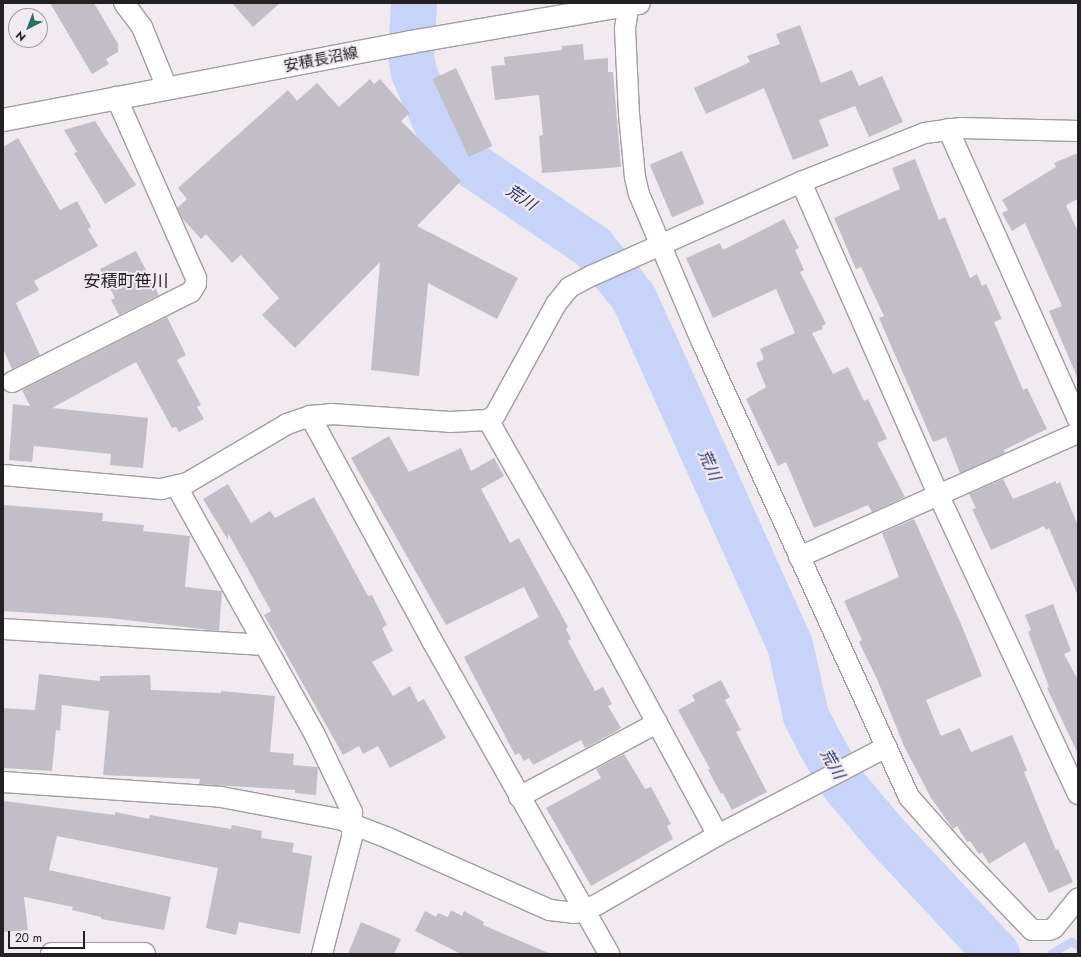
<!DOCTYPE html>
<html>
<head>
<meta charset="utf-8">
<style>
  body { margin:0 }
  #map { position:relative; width:1081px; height:957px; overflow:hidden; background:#f2eaf1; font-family:Jost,"Noto Sans JP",sans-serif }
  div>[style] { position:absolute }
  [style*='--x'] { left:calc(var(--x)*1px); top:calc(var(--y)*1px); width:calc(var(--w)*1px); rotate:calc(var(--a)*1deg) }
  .stream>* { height:8px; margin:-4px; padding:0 4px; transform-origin:4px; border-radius:4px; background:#c7d3f8 }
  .river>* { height:46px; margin:-23px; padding:0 23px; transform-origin:23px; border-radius:23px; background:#c7d3f8 }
  .building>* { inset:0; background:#c1bec7; transform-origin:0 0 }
  .roads { filter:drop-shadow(1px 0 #a39ca2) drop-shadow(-1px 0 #a39ca2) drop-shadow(0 1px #a39ca2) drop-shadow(0 -1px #a39ca2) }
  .street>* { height:20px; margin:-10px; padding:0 10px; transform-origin:10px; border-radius:10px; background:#fff }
  .secondary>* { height:22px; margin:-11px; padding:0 11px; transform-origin:11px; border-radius:11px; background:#fff }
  span { translate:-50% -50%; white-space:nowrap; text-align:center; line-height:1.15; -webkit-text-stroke:4px #f2eaf1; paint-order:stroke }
  .street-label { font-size:15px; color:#242124 }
  .water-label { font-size:16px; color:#222d72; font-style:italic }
  .quarter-label { font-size:17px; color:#242124 }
  .frame { position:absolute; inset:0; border:4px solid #242124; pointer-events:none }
  .north { position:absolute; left:8px; top:8px; width:40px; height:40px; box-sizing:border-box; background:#f2eaf1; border:1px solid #a09a9f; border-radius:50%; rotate:222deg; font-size:11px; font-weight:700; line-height:16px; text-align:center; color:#242124 }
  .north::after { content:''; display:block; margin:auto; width:14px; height:18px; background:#27706a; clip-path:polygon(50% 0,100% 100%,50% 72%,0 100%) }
  .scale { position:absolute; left:8px; top:931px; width:77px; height:18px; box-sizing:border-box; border:2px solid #242124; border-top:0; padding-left:5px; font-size:12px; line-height:14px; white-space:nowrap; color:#242124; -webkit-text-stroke:3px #f2eaf1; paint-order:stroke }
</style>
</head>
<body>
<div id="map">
  <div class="stream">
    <i style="--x:1051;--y:954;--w:24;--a:-30"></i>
    <i style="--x:1072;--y:942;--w:7;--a:34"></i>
  </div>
  <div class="river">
    <i style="--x:414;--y:3;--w:53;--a:93.2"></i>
    <i style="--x:411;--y:56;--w:17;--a:80"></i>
    <i style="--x:414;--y:73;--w:74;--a:66.2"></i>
    <i style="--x:444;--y:141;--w:33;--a:41"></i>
    <i style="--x:469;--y:163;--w:150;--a:34.1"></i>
    <i style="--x:593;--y:247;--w:65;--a:51.2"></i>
    <i style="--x:634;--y:298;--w:380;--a:65.8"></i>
    <i style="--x:790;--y:645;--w:73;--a:77.3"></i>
    <i style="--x:806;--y:716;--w:35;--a:63"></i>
    <i style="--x:822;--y:747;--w:44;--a:59.9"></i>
    <i style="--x:844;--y:785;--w:65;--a:50"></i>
    <i style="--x:886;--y:835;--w:163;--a:47"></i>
  </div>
  <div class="building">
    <i style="clip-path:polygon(50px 3px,94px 3px,118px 44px,118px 52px,106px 59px,109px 64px,92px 74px)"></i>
    <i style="clip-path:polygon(232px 3px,280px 3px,253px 27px)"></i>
    <i style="clip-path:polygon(800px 25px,821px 83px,852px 70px,859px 86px,882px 76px,903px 122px,869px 137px,855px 106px,819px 120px,829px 146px,793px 160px,764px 88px,706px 114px,694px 88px,750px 62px,747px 56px,780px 44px,776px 34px)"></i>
    <i style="clip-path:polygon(583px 44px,584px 60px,608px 58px,608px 72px,613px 72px,621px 167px,542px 173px,539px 136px,543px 135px,539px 95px,495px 100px,491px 66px,505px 65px,504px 57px,562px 50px,562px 46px)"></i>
    <i style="left:456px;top:68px;width:86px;height:26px;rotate:65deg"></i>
    <i style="clip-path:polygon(370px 79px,374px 84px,380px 79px,410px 113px,401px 121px,461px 181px,417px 226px,518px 278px,497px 319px,428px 283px,419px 376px,371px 370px,380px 262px,295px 348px,262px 315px,279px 298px,241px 255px,232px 263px,206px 234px,201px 239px,182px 218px,177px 208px,187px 199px,178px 188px,288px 90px,297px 101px,317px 83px,339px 107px)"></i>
    <i style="clip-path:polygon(95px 121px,136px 185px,105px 204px,74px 153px,77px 152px,64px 130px)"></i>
    <i style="clip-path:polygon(18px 138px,60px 210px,77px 201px,91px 227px,88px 229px,98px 246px,34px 281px,39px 290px,16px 303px,40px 355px,12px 369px,3px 349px,3px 147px)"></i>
    <i style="left:682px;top:151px;width:57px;height:35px;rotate:67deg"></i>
    <i style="clip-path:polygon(1078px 153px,1078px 199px,1066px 205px,1078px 232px,1078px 379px,1049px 311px,1062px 306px,1025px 223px,1012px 231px,1002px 213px,1008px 210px,1002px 200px,1056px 167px,1054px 163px)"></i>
    <i style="clip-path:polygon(915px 159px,939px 220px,945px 217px,970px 278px,977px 274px,982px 286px,986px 284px,1002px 319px,994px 322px,1023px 390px,1027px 388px,1047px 429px,1004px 450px,1005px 453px,960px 473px,946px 437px,933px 442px,879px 318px,884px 316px,861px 267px,856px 269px,834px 218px,900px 189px,892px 168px)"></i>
    <i style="clip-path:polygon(784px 219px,799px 248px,795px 250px,804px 270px,800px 272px,826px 324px,822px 326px,823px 329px,812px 333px,833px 374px,848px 367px,864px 401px,868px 399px,887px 439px,877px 443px,905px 497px,872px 512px,868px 505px,814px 528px,786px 462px,778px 466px,746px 399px,766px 387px,756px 363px,764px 359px,760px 349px,795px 333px,776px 289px,713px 318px,686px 258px,720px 243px,723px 250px)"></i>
    <i style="clip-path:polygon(136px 251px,159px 295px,119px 315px,111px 300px,115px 298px,100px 269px)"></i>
    <i style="clip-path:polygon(167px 317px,186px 355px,177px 360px,201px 405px,197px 407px,204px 419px,179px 432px,176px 427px,172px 428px,136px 362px,52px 408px,148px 418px,143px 468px,110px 465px,111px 454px,34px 446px,32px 462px,9px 460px,13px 404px,30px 406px,22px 390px)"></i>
    <i style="clip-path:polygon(389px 436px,409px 472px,461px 448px,471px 471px,494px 458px,504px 476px,481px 489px,510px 543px,519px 538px,568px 627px,566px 629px,571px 639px,568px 641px,595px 691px,603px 687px,612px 704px,608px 706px,621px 728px,613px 733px,585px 748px,581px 740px,533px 765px,529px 758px,524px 761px,519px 753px,515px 755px,464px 657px,539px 617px,524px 587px,446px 625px,351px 458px)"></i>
    <i style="clip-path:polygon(1003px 479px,1013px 499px,1056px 481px,1056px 484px,1060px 482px,1078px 526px,1078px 596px,1049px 528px,1046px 530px,1044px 526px,991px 550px,972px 509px,976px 508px,969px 494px)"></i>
    <i style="clip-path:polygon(228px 484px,251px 523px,270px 511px,275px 518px,314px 497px,368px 596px,372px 595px,387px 625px,382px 628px,393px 651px,372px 662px,393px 696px,410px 686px,418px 702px,424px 699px,446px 738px,390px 768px,378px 746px,363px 754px,359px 746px,343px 755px,264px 615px,271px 611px,228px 533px,228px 540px,203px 499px)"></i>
    <i style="clip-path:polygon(3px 505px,103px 513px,102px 521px,144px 525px,143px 531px,190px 536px,185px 587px,222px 591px,219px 631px,109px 618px,3px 611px)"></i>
    <i style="clip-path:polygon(914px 519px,961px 624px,982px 676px,926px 700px,941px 736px,960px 728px,971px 752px,1012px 735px,1027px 770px,1024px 772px,1056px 850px,1058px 849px,1073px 882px,1049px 893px,1025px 842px,989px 864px,982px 852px,979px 854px,970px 841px,967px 842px,957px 826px,953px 829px,931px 798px,904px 746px,877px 679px,859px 642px,862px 640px,844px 601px,899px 577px,882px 533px)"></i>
    <i style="clip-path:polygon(1053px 604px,1071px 651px,1064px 654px,1078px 680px,1078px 754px,1047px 688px,1049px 687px,1028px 632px,1031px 630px,1025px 615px)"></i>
    <i style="clip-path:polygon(39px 674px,100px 681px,100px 676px,150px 675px,151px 690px,221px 693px,221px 691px,275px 696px,270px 752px,294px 754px,293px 765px,318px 767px,316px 795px,295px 793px,295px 790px,199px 784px,200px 779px,103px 775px,109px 711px,62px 705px,60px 731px,56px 730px,52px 771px,3px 768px,3px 708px,35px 710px)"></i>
    <i style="clip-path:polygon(721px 680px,730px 697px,725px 700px,741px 730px,736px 732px,767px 792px,732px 810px,723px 793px,721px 794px,708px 770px,710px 769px,678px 710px,695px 701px,692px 695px)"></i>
    <i style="clip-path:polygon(624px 754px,645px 789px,651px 787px,671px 824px,667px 826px,673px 839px,591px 886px,546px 808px,601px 778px,596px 769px)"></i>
    <i style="clip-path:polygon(3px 801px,115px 815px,115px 812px,149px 819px,150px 815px,231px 829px,232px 825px,262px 831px,261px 838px,294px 843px,292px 852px,312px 856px,300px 934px,239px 922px,236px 935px,206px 928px,218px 868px,57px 836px,49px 870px,171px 897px,164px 930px,101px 919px,101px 917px,72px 910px,73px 907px,24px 897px,28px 930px,3px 932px)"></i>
    <i style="clip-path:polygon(451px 910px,462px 916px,464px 911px,484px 922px,483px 925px,551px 954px,461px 954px,415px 931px,425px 911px,436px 917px,438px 913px,448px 917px)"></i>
    <i style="clip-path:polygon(361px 922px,401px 939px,394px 954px,348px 954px)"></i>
  </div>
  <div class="roads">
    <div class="street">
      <i style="--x:124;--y:3;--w:30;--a:53"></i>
      <i style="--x:142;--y:27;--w:66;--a:67.7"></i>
      <i style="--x:629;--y:3;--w:26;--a:99"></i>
      <i style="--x:625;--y:29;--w:85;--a:87.3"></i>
      <i style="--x:629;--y:114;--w:63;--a:84.6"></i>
      <i style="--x:635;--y:177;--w:17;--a:77"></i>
      <i style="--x:639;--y:194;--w:159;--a:67"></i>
      <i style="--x:701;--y:340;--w:502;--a:65.53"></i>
      <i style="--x:909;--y:797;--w:80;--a:48.5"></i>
      <i style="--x:962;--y:857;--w:101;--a:46.2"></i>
      <i style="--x:1032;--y:930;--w:17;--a:0"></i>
      <i style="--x:1049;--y:930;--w:5;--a:-22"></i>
      <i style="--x:1054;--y:928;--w:38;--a:-51"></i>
      <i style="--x:948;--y:129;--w:318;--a:65.9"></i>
      <i style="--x:801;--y:182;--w:343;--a:66.3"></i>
      <i style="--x:939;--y:496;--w:329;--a:65"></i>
      <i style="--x:12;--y:382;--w:200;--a:-26.7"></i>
      <i style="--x:191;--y:292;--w:9;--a:-58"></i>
      <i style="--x:196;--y:284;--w:6;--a:-90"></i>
      <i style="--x:196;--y:278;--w:198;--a:-113.8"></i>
      <i style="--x:310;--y:416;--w:254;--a:61.5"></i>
      <i style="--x:431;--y:639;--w:362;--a:60.5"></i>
      <i style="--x:488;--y:420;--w:188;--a:60.3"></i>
      <i style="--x:581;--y:583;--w:287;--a:61.5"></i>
      <i style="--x:3;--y:475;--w:159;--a:5.1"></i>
      <i style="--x:161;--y:489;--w:27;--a:-13"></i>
      <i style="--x:187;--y:483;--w:116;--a:-30.5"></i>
      <i style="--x:287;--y:424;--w:24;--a:-19"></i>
      <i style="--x:310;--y:416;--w:21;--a:-5"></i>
      <i style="--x:331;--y:414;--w:119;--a:3.8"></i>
      <i style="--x:450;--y:422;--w:38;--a:-3"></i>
      <i style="--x:488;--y:420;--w:9;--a:-36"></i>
      <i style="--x:495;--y:415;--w:127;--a:-61.2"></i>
      <i style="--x:556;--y:304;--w:22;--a:-51"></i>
      <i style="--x:570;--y:287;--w:24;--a:-28"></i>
      <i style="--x:591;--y:276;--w:230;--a:-24.1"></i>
      <i style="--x:801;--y:182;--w:133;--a:-21.6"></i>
      <i style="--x:925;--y:133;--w:36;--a:-8"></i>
      <i style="--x:961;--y:128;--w:117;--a:1.5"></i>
      <i style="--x:177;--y:487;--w:282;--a:60.9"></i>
      <i style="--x:314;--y:733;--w:88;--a:64.3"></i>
      <i style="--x:352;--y:812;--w:25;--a:90"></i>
      <i style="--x:352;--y:837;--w:121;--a:104.4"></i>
      <i style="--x:799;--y:557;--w:305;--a:-24"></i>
      <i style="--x:3;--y:629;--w:260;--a:3.5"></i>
      <i style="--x:3;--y:782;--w:219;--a:3.9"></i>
      <i style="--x:221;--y:797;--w:120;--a:10.6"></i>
      <i style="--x:339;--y:819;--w:53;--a:21.2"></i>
      <i style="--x:388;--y:838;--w:177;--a:24"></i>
      <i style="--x:550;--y:910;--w:25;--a:7"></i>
      <i style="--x:575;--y:913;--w:25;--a:-21"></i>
      <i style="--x:598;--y:904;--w:138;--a:-29.9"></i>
      <i style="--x:718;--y:835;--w:190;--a:-27.6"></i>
      <i style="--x:519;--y:797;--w:157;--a:-28.2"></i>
    </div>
    <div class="secondary">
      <i style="--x:3;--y:120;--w:415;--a:-10.8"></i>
      <i style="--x:411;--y:42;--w:231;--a:-9.7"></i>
      <i style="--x:52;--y:954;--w:92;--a:0"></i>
    </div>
  </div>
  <div class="street-label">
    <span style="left:321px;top:60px;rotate:-11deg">安積長沼線</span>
  </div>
  <div class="water-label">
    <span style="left:521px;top:198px;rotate:34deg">荒川</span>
    <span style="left:709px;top:465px;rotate:66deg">荒川</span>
    <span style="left:832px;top:764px;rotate:60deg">荒川</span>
  </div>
  <div class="quarter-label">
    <span style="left:126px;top:282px">安積町笹川</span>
  </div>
  <div class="frame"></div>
  <div class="north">N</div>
  <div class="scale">20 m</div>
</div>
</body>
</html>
